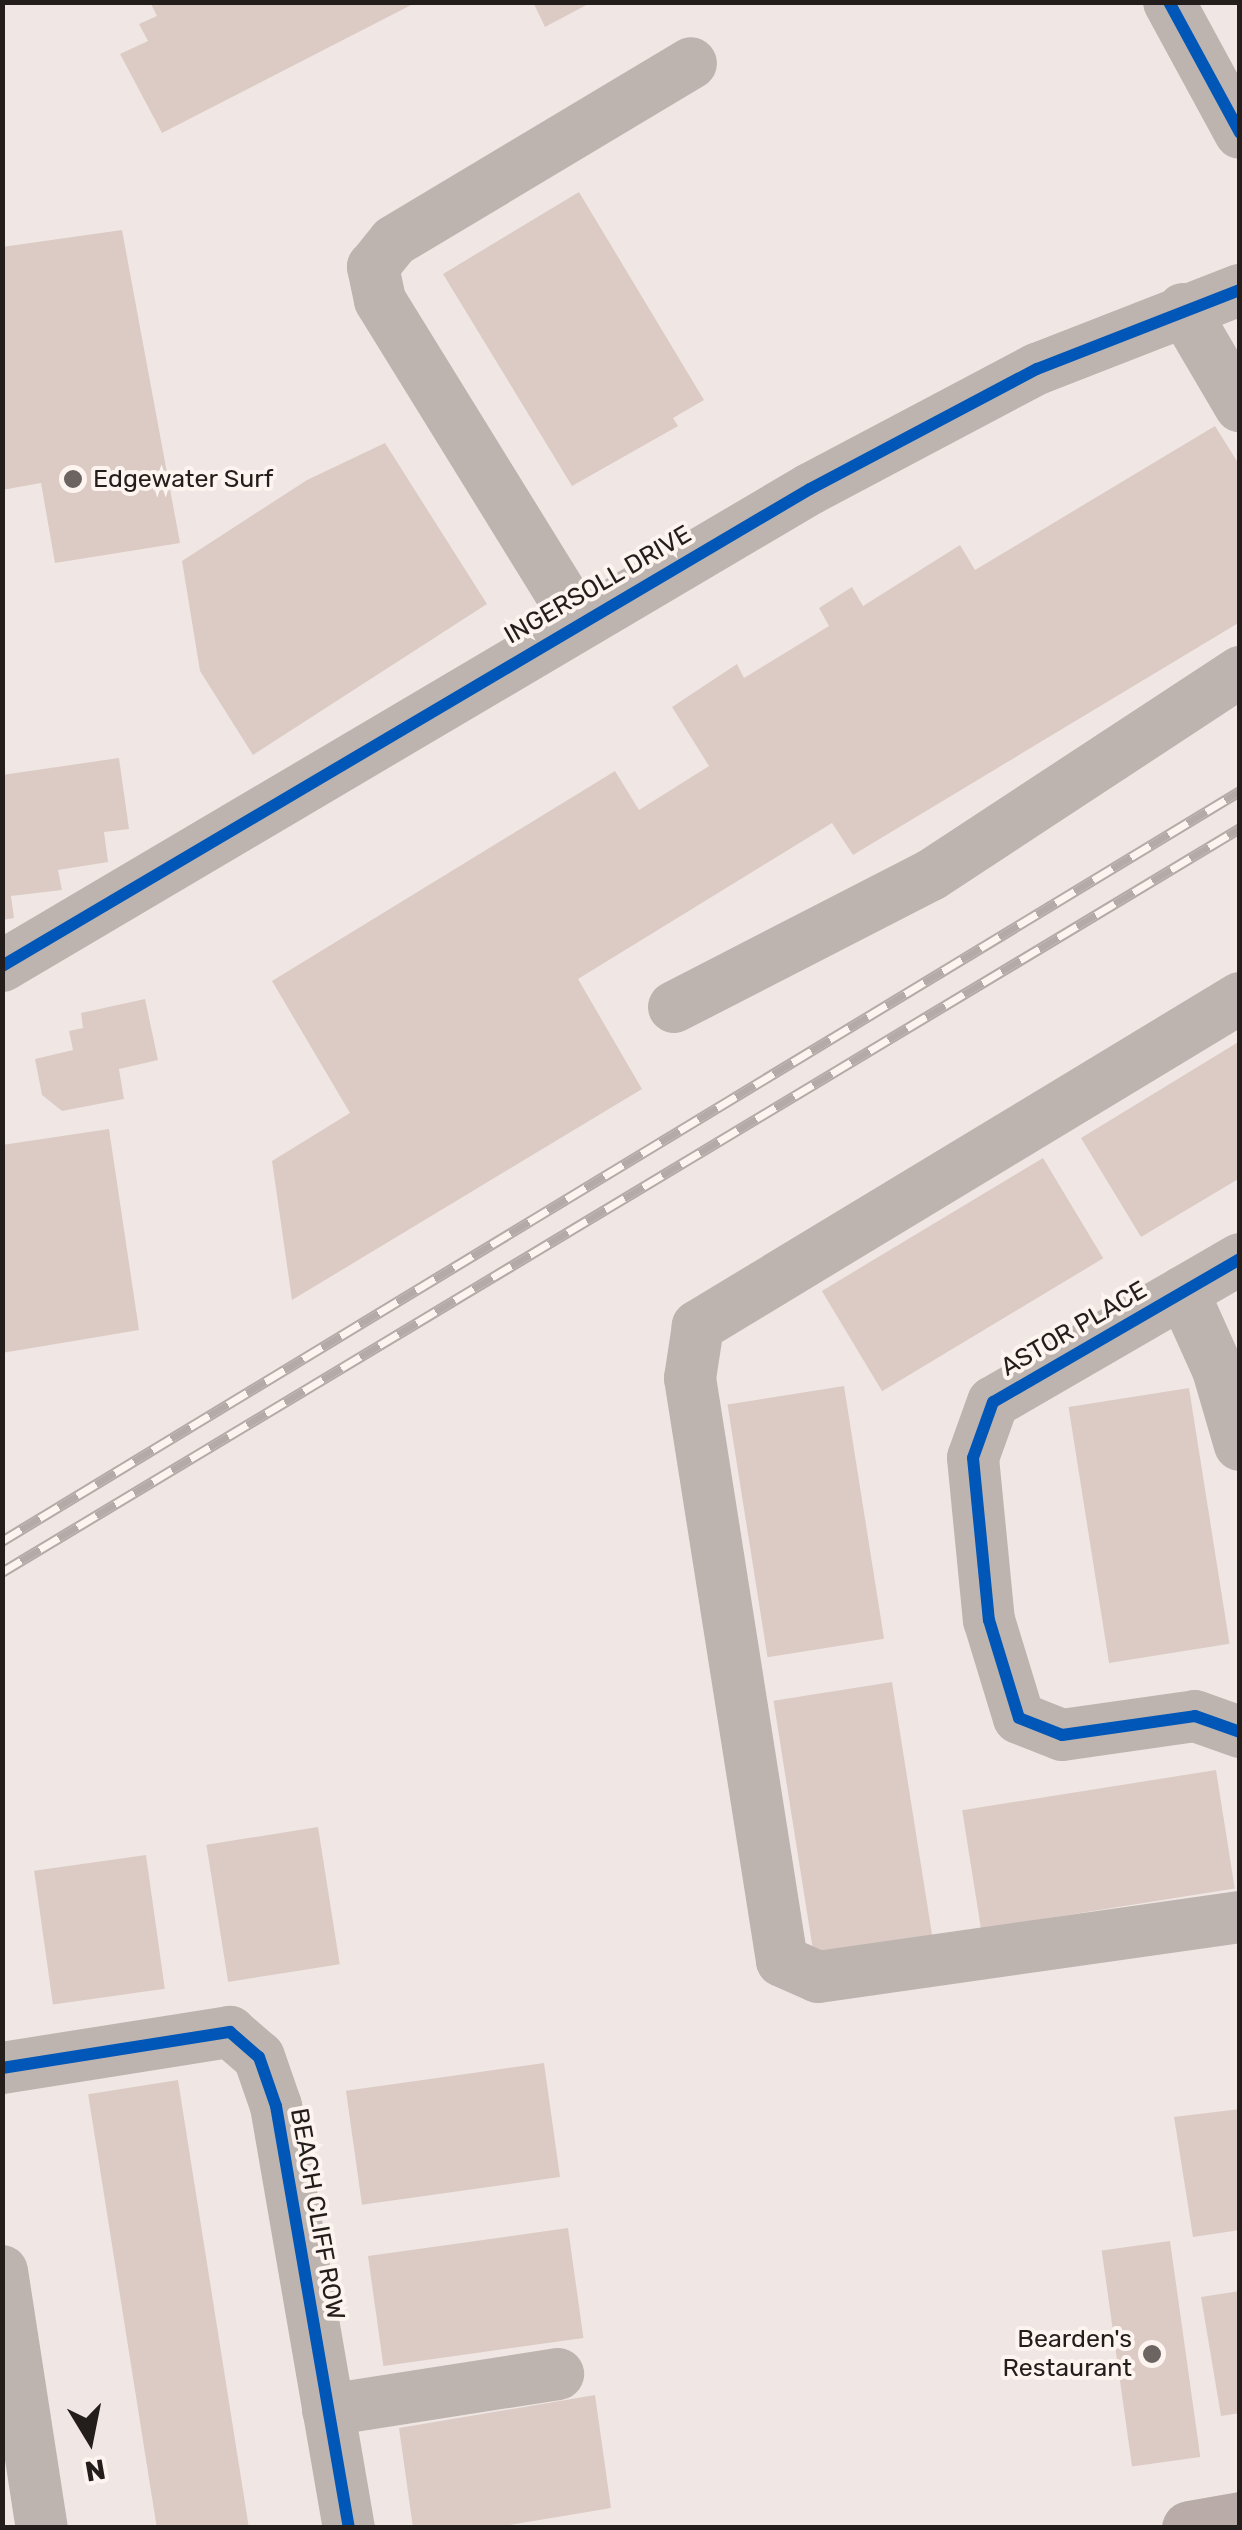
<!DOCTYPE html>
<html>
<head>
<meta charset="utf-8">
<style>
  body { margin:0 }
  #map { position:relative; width:1242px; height:2530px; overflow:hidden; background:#f0e7e4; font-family:Rubik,sans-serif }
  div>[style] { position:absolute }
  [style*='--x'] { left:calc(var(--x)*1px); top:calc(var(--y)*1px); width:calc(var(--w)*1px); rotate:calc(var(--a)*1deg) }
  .building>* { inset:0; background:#dccbc5; transform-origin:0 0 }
  .minor>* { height:52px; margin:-26px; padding:0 26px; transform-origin:26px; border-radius:26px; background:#beb4af }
  .major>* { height:55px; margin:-27.5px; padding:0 27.5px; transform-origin:27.5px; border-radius:27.5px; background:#b9aca8 }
  .rail>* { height:11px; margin-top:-5.5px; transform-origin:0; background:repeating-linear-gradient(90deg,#fdf4f0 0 22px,#b4aba8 0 44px); box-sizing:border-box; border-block:2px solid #b4aba8 }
  .cycleway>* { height:12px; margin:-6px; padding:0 6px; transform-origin:6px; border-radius:6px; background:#0057b8 }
  .dots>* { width:28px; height:28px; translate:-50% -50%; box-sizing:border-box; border:5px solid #fdf4f0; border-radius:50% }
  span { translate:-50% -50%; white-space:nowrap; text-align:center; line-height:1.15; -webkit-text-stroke:8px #fdf4f0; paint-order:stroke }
  .poi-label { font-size:25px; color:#231d1b }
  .left { translate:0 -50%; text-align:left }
  .right { translate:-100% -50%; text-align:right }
  .street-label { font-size:25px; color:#231d1b }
  .frame { position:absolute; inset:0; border:5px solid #231d1b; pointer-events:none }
  .north { position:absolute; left:40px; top:2390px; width:100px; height:100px; -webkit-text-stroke:8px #fdf4f0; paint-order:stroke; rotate:170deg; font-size:28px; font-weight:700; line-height:40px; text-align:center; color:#231d1b }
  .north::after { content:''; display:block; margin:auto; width:35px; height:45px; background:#231d1b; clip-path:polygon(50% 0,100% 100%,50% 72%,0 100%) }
</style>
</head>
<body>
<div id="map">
  <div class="building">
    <i style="clip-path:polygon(150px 2px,417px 2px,162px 133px,120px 54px,148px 41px,139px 24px,157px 16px)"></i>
    <i style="clip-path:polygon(533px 2px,592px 2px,545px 27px)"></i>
    <i style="clip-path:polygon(579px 192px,704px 400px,673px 418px,678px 426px,572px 486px,443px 274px)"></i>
    <i style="clip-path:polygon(122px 230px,180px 543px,55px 563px,41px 483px,2px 490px,2px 247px)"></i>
    <i style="clip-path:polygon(1215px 426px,1240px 466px,1240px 622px,853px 855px,832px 823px,578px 979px,642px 1089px,292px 1300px,272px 1161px,350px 1113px,272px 981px,615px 771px,639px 810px,709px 766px,672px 707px,737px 664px,744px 678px,829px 626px,819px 608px,852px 587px,863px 606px,960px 545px,975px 570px)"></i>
    <i style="clip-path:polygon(385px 443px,487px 604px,253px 755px,200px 671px,182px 561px,307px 480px)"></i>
    <i style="clip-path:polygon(119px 758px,129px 829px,104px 832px,108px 862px,58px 870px,62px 890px,11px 896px,14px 918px,2px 920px,2px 775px)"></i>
    <i style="clip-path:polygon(145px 999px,158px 1060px,119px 1069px,124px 1099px,62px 1111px,42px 1095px,35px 1059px,73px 1050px,69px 1031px,83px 1028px,81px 1013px)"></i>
    <i style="clip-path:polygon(1240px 1041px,1240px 1178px,1141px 1237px,1081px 1138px)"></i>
    <i style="clip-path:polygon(109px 1129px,139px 1330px,2px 1353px,2px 1145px)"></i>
    <i style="left:1043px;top:1158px;width:117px;height:258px;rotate:59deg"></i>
    <i style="left:844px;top:1386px;width:256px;height:118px;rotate:81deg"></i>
    <i style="left:1189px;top:1388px;width:259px;height:122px;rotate:81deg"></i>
    <i style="left:892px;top:1682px;width:259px;height:120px;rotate:81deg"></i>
    <i style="left:1216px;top:1770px;width:120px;height:257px;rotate:81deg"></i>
    <i style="left:318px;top:1827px;width:139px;height:113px;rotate:81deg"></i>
    <i style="left:146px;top:1855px;width:135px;height:113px;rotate:82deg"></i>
    <i style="left:544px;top:2063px;width:115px;height:200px;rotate:82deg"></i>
    <i style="left:178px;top:2080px;width:453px;height:91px;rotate:81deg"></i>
    <i style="clip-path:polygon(1240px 2109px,1240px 2230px,1193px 2237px,1174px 2117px)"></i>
    <i style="left:568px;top:2228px;width:111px;height:202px;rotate:82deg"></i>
    <i style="left:1170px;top:2241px;width:218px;height:69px;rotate:82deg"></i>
    <i style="clip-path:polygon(1240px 2291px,1240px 2413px,1221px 2416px,1201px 2297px)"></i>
    <i style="clip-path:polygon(595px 2395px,611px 2508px,492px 2528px,413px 2528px,399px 2428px)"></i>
  </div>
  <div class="minor">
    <i style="--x:1169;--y:2;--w:149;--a:61.5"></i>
    <i style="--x:1183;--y:309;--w:113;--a:59.6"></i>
    <i style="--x:578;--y:621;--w:377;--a:-121.7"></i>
    <i style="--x:380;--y:300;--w:34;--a:-102"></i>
    <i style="--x:373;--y:267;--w:33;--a:-51"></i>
    <i style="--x:394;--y:241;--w:346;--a:-30.9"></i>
    <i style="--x:2;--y:966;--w:938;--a:-30.56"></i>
    <i style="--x:810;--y:489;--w:257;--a:-27.9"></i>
    <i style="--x:1037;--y:369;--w:218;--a:-21.3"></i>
    <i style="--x:1240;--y:998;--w:634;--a:148.82"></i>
    <i style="--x:698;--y:1326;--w:53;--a:98.7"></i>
    <i style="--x:690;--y:1378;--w:590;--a:81.03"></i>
    <i style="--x:782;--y:1961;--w:39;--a:24"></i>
    <i style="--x:818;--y:1977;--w:426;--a:-8.1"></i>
    <i style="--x:674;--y:1007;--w:289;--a:-27.2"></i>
    <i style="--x:931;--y:875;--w:370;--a:-33.3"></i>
    <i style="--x:1240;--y:1259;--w:285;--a:149.9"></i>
    <i style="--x:993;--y:1402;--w:59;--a:109.7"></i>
    <i style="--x:973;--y:1458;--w:163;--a:84.4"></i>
    <i style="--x:989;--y:1620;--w:102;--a:73"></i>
    <i style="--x:1019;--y:1718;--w:46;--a:21.6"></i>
    <i style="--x:1062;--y:1735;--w:134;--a:-8.1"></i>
    <i style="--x:1195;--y:1716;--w:48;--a:19.6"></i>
    <i style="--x:1183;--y:1292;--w:85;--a:65.8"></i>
    <i style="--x:1218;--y:1370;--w:78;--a:73.7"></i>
    <i style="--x:2;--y:2068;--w:231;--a:-9"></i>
    <i style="--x:230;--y:2032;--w:38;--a:41"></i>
    <i style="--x:259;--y:2057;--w:52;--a:70.9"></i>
    <i style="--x:276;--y:2106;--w:428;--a:80.2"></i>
    <i style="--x:2;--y:2271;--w:260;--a:81.2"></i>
    <i style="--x:328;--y:2410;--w:233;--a:-8.9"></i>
  </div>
  <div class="major">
    <i style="--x:1189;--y:2528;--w:52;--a:-10"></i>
  </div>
  <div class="rail">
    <i style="--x:2;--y:1541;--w:1447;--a:-31.21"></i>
    <i style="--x:2;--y:1572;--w:1444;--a:-31"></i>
  </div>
  <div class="cycleway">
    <i style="--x:1169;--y:2;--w:149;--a:61.5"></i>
    <i style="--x:2;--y:966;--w:938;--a:-30.56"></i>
    <i style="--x:810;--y:489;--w:257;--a:-27.9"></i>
    <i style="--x:1037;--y:369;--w:218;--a:-21.3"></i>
    <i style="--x:1240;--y:1259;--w:285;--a:149.9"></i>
    <i style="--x:993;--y:1402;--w:59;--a:109.7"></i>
    <i style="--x:973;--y:1458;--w:163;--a:84.4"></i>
    <i style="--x:989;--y:1620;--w:102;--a:73"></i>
    <i style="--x:1019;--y:1718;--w:46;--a:21.6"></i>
    <i style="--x:1062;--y:1735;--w:134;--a:-8.1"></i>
    <i style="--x:1195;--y:1716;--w:48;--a:19.6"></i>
    <i style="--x:2;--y:2068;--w:231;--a:-9"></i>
    <i style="--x:230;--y:2032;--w:38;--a:41"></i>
    <i style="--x:259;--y:2057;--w:52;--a:70.9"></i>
    <i style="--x:276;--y:2106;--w:428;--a:80.2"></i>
  </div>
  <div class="dots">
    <i style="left:73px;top:479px;background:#6b6461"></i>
    <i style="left:1152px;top:2354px;background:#6b6461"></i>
  </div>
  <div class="poi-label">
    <span class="left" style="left:93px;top:479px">Edgewater Surf</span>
    <span class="right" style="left:1132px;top:2354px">Bearden's<br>Restaurant</span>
  </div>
  <div class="street-label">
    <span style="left:598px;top:585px;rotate:-30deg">INGERSOLL DRIVE</span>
    <span style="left:1074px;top:1329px;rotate:-30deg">ASTOR PLACE</span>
    <span style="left:317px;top:2214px;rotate:80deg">BEACH CLIFF ROW</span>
  </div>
  <div class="frame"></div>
  <div class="north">N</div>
</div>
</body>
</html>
